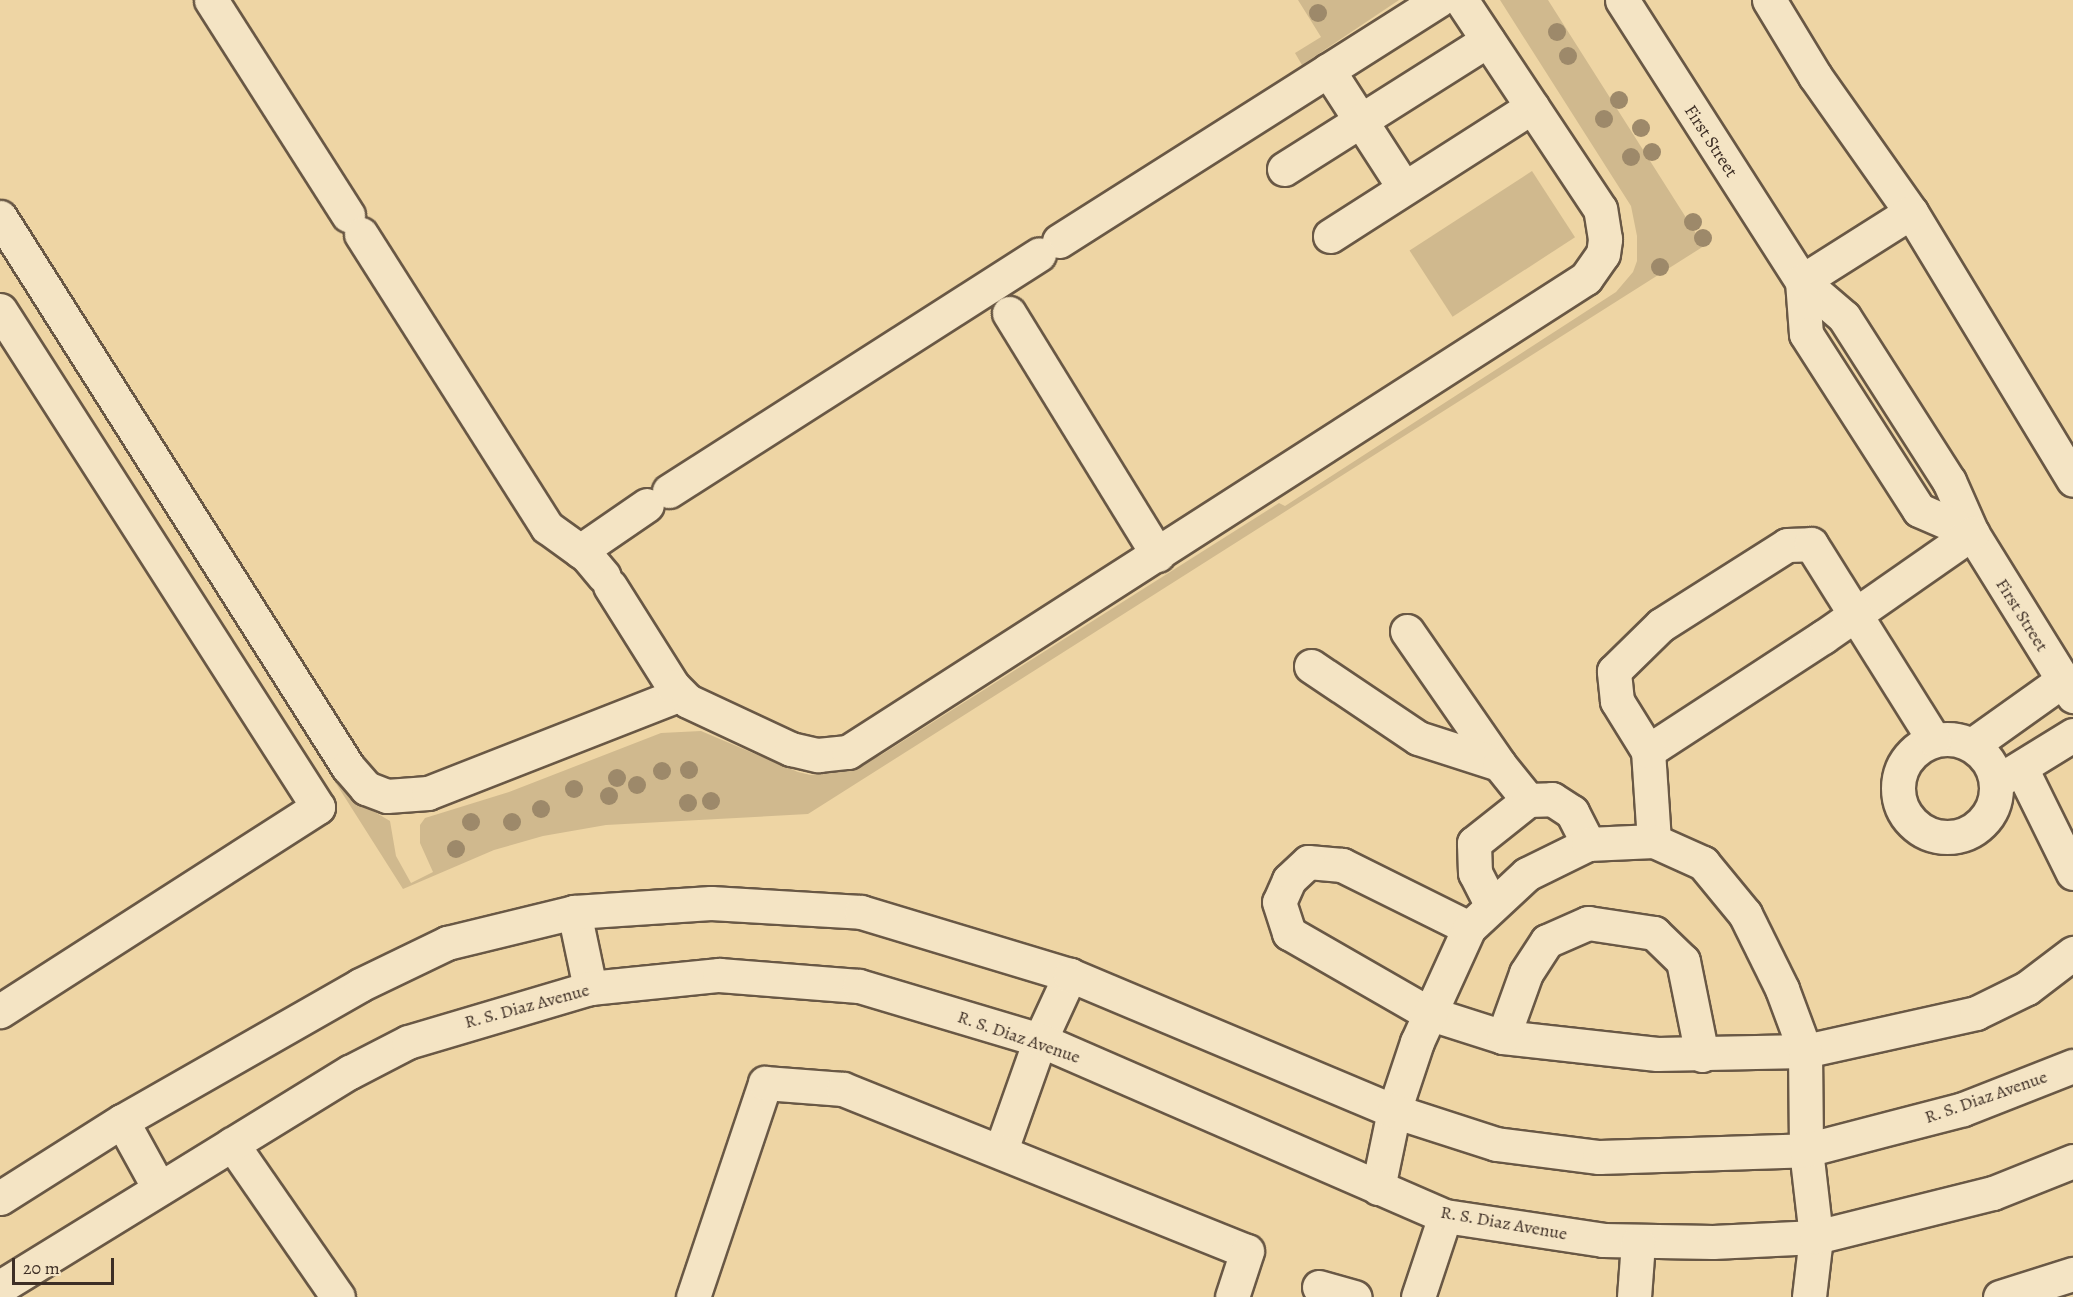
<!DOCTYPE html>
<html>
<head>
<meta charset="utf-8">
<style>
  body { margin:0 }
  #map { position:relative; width:2073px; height:1297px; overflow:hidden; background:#eed5a4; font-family:Alegreya,serif }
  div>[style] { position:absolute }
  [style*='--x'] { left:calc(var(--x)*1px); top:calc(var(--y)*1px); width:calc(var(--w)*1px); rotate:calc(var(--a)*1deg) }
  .green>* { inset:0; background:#d0b98e; transform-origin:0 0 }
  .roads { filter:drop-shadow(2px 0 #695845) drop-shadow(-2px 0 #695845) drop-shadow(0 2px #695845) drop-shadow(0 -2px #695845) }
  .minor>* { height:33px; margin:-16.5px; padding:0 16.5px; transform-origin:16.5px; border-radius:16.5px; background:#f4e4c4 }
  .minor>.ring { margin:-16.5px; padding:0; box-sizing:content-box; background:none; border:33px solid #f4e4c4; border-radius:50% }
  .trees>* { width:18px; height:18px; margin:-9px; border-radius:50%; background:#9d896a }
  span { translate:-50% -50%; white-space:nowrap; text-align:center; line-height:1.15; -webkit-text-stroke:4.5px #f4e4c4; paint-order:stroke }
  .street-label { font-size:18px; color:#3d2e25 }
  .scale { position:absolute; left:12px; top:1258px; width:102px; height:27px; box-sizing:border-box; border:3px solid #3d2e25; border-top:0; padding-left:8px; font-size:18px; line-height:21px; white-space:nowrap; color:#3d2e25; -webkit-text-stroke:4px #f4e4c4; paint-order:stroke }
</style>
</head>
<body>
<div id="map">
  <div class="green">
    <i style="clip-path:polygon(1298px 0,1399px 0,1302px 65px,1295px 53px,1321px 37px)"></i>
    <i style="clip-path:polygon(1500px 0,1548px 0,1704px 246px,808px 814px,606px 825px,543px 836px,494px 850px,403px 889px,297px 722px,301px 720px,358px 802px,390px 821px,396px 856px,411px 883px,433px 872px,420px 843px,420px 825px,425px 818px,509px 792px,661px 733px,701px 731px,798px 772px,811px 775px,845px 771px,881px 755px,1279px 503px,1285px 506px,1616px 292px,1633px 272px,1637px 261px,1637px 236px,1631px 206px)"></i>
    <i style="left:1532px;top:171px;width:79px;height:146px;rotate:57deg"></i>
  </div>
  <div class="roads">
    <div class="minor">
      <i style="--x:211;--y:0;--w:255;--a:57.5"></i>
      <i style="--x:1622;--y:0;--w:334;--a:57.4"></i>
      <i style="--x:1802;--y:281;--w:55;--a:40.6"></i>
      <i style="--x:1844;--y:317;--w:195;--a:57.4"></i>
      <i style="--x:1949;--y:481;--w:57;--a:66.1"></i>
      <i style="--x:1972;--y:533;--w:192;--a:58.2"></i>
      <i style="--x:1769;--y:0;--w:89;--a:58.8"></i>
      <i style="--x:1815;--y:76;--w:166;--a:54.8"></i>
      <i style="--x:1911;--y:212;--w:313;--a:58.8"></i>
      <i style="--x:1328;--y:70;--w:140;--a:57.2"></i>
      <i style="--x:1284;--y:169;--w:241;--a:-32.3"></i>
      <i style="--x:0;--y:217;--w:651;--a:57.68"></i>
      <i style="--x:348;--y:767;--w:28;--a:49"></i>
      <i style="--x:366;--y:788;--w:22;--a:21"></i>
      <i style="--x:387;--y:796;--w:41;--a:-4.2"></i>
      <i style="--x:428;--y:793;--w:271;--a:-21.4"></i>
      <i style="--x:361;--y:234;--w:347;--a:57.6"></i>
      <i style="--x:547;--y:527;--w:49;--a:35.9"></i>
      <i style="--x:587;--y:556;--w:26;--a:50"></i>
      <i style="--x:1330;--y:236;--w:240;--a:-32.6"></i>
      <i style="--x:1059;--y:241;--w:450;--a:-32.4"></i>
      <i style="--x:1802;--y:281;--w:53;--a:85.7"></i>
      <i style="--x:1806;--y:334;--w:209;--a:57.3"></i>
      <i style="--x:1919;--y:510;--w:58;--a:23.5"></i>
      <i style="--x:1802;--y:281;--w:129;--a:-32.3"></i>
      <i style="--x:0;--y:310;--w:590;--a:57.39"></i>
      <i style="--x:318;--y:807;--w:378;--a:147.3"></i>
      <i style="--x:1009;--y:313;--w:284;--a:58.4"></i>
      <i style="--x:669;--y:491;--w:439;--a:-32.6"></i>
      <i style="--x:580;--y:551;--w:81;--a:-34.5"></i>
      <i style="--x:610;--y:586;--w:118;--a:57.8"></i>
      <i style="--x:673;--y:686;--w:21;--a:45"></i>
      <i style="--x:688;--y:701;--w:114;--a:25"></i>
      <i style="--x:791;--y:749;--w:28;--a:13"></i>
      <i style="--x:818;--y:755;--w:30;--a:-6"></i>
      <i style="--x:848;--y:752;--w:877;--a:-32.71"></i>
      <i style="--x:1586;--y:278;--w:29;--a:-55"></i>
      <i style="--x:1603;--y:254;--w:15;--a:-82"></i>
      <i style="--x:1605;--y:239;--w:30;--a:-99"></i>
      <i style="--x:1600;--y:209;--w:251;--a:-123.6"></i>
      <i style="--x:1407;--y:631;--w:162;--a:55.3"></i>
      <i style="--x:1311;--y:666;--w:129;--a:33.9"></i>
      <i style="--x:1418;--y:738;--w:85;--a:17.8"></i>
      <i style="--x:1499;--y:764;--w:46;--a:51.1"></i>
      <i class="ring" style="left:1898px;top:739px;width:65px;height:65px"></i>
      <i style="--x:1972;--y:745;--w:112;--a:-35.5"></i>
      <i style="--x:1648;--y:751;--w:209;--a:-33.1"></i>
      <i style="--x:1823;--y:637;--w:182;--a:-34.9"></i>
      <i style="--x:2021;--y:768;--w:117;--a:63.7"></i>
      <i style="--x:2003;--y:778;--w:82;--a:-31.6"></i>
      <i style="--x:1654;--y:841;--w:90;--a:-93.8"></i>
      <i style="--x:1648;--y:751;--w:59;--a:-121.8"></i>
      <i style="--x:1617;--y:701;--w:30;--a:-96"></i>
      <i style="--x:1614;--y:671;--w:66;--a:-44.4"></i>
      <i style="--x:1661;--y:625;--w:149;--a:-32.4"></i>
      <i style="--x:1787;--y:545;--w:24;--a:-2"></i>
      <i style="--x:1811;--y:544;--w:231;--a:57.9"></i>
      <i style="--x:1492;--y:906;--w:37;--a:-117"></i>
      <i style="--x:1475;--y:873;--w:30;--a:-92"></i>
      <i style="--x:1474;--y:843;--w:69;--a:-38.5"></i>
      <i style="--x:1528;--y:800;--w:24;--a:-2"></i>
      <i style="--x:1552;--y:799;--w:24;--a:33"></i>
      <i style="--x:1572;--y:812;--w:36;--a:63"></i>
      <i style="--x:574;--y:912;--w:78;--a:78.1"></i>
      <i style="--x:1469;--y:928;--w:142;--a:-153.6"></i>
      <i style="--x:1342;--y:865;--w:34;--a:-175"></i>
      <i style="--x:1308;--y:862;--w:26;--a:137"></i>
      <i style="--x:1289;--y:880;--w:24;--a:114"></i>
      <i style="--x:1279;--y:902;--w:33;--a:72"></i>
      <i style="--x:1289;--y:933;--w:160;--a:29.9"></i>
      <i style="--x:1428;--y:1013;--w:79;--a:17.7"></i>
      <i style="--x:1503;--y:1037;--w:155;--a:6.3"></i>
      <i style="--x:1657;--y:1054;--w:148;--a:-1.2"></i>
      <i style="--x:1805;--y:1051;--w:175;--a:-12.5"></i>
      <i style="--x:1976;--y:1013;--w:57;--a:-26.1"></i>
      <i style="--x:2027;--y:988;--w:58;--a:-37.3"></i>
      <i style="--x:1503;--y:1037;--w:68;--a:-70.2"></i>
      <i style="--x:1526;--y:973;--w:38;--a:-57"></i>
      <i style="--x:1547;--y:941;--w:45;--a:-23.7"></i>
      <i style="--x:1588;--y:923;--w:67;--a:8.6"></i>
      <i style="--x:1654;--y:933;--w:40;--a:44"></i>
      <i style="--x:1683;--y:961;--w:96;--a:78.6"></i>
      <i style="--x:122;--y:1121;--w:77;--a:61.1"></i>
      <i style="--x:232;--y:1144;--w:186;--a:55.3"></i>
      <i style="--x:1001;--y:1150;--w:117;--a:-70.5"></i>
      <i style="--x:1040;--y:1040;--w:72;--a:-65.2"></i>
      <i style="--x:1378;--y:1188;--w:79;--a:-78.3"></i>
      <i style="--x:1394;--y:1111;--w:73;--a:-71.6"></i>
      <i style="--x:1417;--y:1042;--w:125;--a:-65.5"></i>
      <i style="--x:1469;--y:928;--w:79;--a:-43"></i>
      <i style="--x:1527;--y:874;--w:68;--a:-26.2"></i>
      <i style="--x:1588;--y:844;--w:66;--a:-2.6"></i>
      <i style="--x:1654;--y:841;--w:54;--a:24.2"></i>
      <i style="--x:1703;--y:863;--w:66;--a:50.5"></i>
      <i style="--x:1745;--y:914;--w:84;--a:63.7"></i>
      <i style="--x:1782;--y:989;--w:66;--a:69.6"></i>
      <i style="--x:1805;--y:1051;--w:99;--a:89.4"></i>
      <i style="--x:1806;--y:1150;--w:88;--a:83.4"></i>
      <i style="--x:1816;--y:1237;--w:60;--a:96.7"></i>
      <i style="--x:0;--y:1198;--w:144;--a:-32.3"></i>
      <i style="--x:122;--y:1121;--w:274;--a:-29.7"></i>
      <i style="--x:360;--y:985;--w:97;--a:-25.8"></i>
      <i style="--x:447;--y:943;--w:131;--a:-13.7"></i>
      <i style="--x:574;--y:912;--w:137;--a:-3.8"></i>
      <i style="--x:711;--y:903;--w:150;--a:3.4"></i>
      <i style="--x:861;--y:912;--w:218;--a:16.8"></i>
      <i style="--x:1070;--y:975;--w:351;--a:22.8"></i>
      <i style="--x:1394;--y:1111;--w:107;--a:17.9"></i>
      <i style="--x:1496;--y:1144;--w:104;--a:7.2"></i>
      <i style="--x:1599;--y:1157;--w:207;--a:-1.9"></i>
      <i style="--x:1806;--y:1150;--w:162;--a:-14.6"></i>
      <i style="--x:1963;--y:1109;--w:118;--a:-21.4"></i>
      <i style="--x:0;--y:1287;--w:411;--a:-31.6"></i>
      <i style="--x:350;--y:1072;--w:65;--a:-27.3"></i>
      <i style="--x:408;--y:1042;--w:190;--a:-16.5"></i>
      <i style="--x:590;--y:988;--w:130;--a:-5.8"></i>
      <i style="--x:719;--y:975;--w:140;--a:4.5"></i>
      <i style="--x:859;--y:986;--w:189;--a:16.6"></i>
      <i style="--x:1040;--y:1040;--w:442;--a:23.5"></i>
      <i style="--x:1445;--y:1216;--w:160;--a:8.6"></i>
      <i style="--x:1603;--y:1240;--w:110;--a:1"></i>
      <i style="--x:1713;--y:1242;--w:103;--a:-2.8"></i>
      <i style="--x:1816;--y:1237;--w:182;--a:-14"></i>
      <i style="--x:1993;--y:1193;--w:86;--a:-21.8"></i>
      <i style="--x:1319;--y:1287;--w:37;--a:16"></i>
      <i style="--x:693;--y:1297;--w:226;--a:-71.4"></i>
      <i style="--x:765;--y:1083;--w:78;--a:4.4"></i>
      <i style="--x:843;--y:1089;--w:435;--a:21.9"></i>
      <i style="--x:1247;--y:1251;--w:48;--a:108.1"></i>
      <i style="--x:1418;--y:1297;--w:85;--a:-71.6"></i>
      <i style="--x:1634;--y:1297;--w:55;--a:-85.8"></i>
      <i style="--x:2000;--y:1297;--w:77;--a:-17.5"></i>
    </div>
  </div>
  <div class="trees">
    <i style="left:1318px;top:13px"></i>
    <i style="left:1557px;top:32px"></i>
    <i style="left:1568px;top:56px"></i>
    <i style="left:1619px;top:100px"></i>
    <i style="left:1604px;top:119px"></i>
    <i style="left:1641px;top:128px"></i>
    <i style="left:1652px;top:152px"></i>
    <i style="left:1631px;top:157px"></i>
    <i style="left:1693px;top:222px"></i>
    <i style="left:1703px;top:238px"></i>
    <i style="left:1660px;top:267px"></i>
    <i style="left:689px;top:770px"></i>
    <i style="left:662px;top:771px"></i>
    <i style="left:617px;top:778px"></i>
    <i style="left:637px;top:785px"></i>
    <i style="left:574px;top:789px"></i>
    <i style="left:609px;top:796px"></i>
    <i style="left:711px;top:801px"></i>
    <i style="left:688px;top:803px"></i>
    <i style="left:541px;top:809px"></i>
    <i style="left:471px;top:822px"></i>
    <i style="left:512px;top:822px"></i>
    <i style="left:456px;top:849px"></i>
  </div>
  <div class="street-label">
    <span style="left:1711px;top:141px;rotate:57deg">First Street</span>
    <span style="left:2022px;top:615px;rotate:58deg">First Street</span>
    <span style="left:527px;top:1006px;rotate:-15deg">R. S. Diaz Avenue</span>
    <span style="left:1019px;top:1037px;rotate:19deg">R. S. Diaz Avenue</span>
    <span style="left:1986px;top:1097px;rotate:-19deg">R. S. Diaz Avenue</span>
    <span style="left:1504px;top:1223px;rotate:10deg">R. S. Diaz Avenue</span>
  </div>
  <div class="scale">20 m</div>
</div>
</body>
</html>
